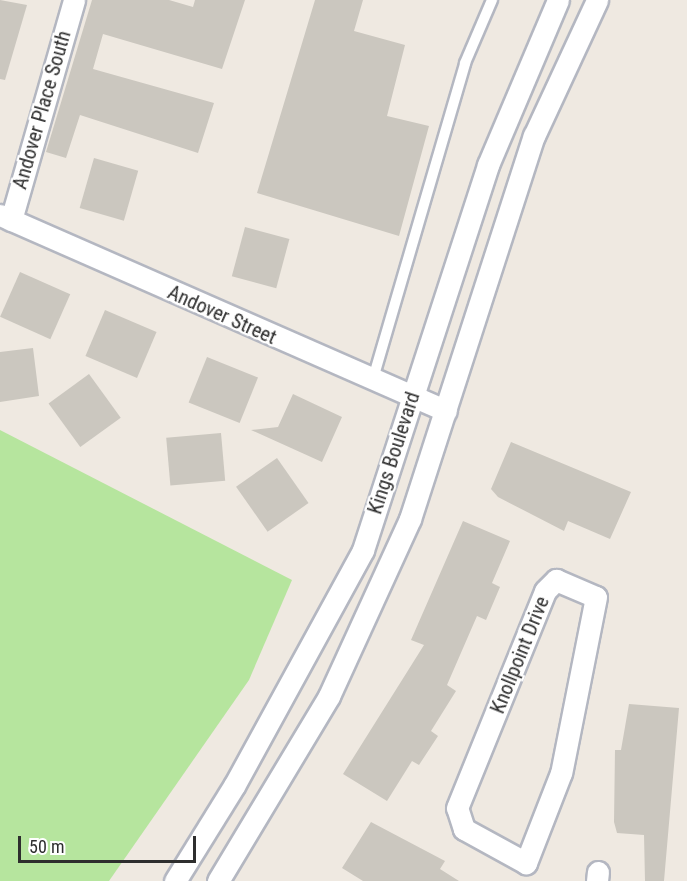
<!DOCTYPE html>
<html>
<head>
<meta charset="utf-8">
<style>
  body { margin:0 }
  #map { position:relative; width:687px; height:881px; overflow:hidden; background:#efe9e1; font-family:"Roboto Condensed",sans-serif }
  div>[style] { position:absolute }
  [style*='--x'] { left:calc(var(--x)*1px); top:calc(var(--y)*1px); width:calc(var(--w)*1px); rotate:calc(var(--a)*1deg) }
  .green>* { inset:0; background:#b6e59e }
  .building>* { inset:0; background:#cbc7bf; transform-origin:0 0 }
  .roads { filter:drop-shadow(2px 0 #b4b7c1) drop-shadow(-2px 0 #b4b7c1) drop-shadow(0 2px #b4b7c1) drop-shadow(0 -2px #b4b7c1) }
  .service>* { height:10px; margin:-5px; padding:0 5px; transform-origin:5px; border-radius:5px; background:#fff }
  .minor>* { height:21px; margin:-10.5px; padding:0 10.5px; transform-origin:10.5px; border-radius:10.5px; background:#fff }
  span { translate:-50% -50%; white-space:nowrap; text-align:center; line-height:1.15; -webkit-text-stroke:4.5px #fff; paint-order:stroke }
  .street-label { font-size:20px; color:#2e2e2e }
  .scale { position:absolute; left:18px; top:836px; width:178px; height:27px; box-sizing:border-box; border:3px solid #2e2e2e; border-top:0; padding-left:8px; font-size:18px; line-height:21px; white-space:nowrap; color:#2e2e2e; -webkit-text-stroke:4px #fff; paint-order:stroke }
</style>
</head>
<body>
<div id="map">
  <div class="green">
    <i style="clip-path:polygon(0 430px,292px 580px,249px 680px,109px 881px,0 881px)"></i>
  </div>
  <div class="building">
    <i style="clip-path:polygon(0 0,27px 5px,5px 80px,0 79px)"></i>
    <i style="clip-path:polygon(92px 0,169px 0,193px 7px,195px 0,245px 0,222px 69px,103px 34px,93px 69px,214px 103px,198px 153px,80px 115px,66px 158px,46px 152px)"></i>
    <i style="clip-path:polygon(315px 0,363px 0,354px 31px,405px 45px,387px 116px,429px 126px,399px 236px,257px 193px)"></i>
    <i style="left:94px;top:158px;width:46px;height:52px;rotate:16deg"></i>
    <i style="left:245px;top:227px;width:46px;height:51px;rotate:15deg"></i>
    <i style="left:20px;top:272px;width:55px;height:49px;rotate:24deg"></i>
    <i style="left:105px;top:310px;width:56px;height:50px;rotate:23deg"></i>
    <i style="clip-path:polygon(33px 348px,39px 396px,0 402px,0 352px)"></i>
    <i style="left:207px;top:357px;width:55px;height:49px;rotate:22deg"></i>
    <i style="left:89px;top:374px;width:54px;height:50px;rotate:54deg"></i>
    <i style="clip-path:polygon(293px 394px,342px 417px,322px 462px,251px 430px,278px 427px)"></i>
    <i style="left:221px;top:433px;width:48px;height:55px;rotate:85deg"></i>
    <i style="clip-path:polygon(511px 442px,631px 492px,610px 539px,568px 521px,564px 531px,498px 497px,491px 489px)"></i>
    <i style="left:277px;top:458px;width:55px;height:50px;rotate:55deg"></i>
    <i style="clip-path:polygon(463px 521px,510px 541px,492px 583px,500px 587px,486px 620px,477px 616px,447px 685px,456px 691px,431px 731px,438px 736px,419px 765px,412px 761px,387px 801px,343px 774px,424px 645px,411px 640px)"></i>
    <i style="clip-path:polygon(629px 704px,679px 708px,664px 881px,645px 881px,644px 835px,617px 833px,614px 822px,615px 750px,621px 750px)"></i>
    <i style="clip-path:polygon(371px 822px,445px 861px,440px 869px,459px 881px,363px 881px,342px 868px)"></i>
  </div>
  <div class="roads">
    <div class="service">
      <i style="--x:372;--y:382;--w:332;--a:-73.7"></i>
      <i style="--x:465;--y:63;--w:69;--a:-66.8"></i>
    </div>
    <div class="minor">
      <i style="--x:0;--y:215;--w:487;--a:23.7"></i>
      <i style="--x:11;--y:220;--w:229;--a:-74"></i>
      <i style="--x:556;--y:580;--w:43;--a:23"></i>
      <i style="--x:596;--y:597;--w:179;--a:101.2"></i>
      <i style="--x:561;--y:773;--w:97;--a:111.3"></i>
      <i style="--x:526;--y:863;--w:71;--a:-151.3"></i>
      <i style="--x:464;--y:829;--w:22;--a:-108"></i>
      <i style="--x:457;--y:808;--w:234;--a:-67.9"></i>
      <i style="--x:545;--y:591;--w:16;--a:-45"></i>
      <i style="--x:175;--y:881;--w:112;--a:-58.2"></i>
      <i style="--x:234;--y:786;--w:269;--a:-61.3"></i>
      <i style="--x:363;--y:550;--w:405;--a:-72"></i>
      <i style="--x:488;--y:165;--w:179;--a:-67"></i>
      <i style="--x:218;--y:881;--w:216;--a:-59"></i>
      <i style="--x:329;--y:696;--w:195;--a:-65.4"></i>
      <i style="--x:410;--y:519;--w:403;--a:-72.1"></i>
      <i style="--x:534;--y:136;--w:150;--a:-65.1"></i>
      <i style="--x:597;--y:881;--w:9;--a:-84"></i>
    </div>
  </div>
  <div class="street-label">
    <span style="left:42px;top:110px;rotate:-74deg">Andover Place South</span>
    <span style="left:222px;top:315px;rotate:24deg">Andover Street</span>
    <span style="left:394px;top:453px;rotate:-72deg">Kings Boulevard</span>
    <span style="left:520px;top:655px;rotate:-68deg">Knollpoint Drive</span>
  </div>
  <div class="scale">50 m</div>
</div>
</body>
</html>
